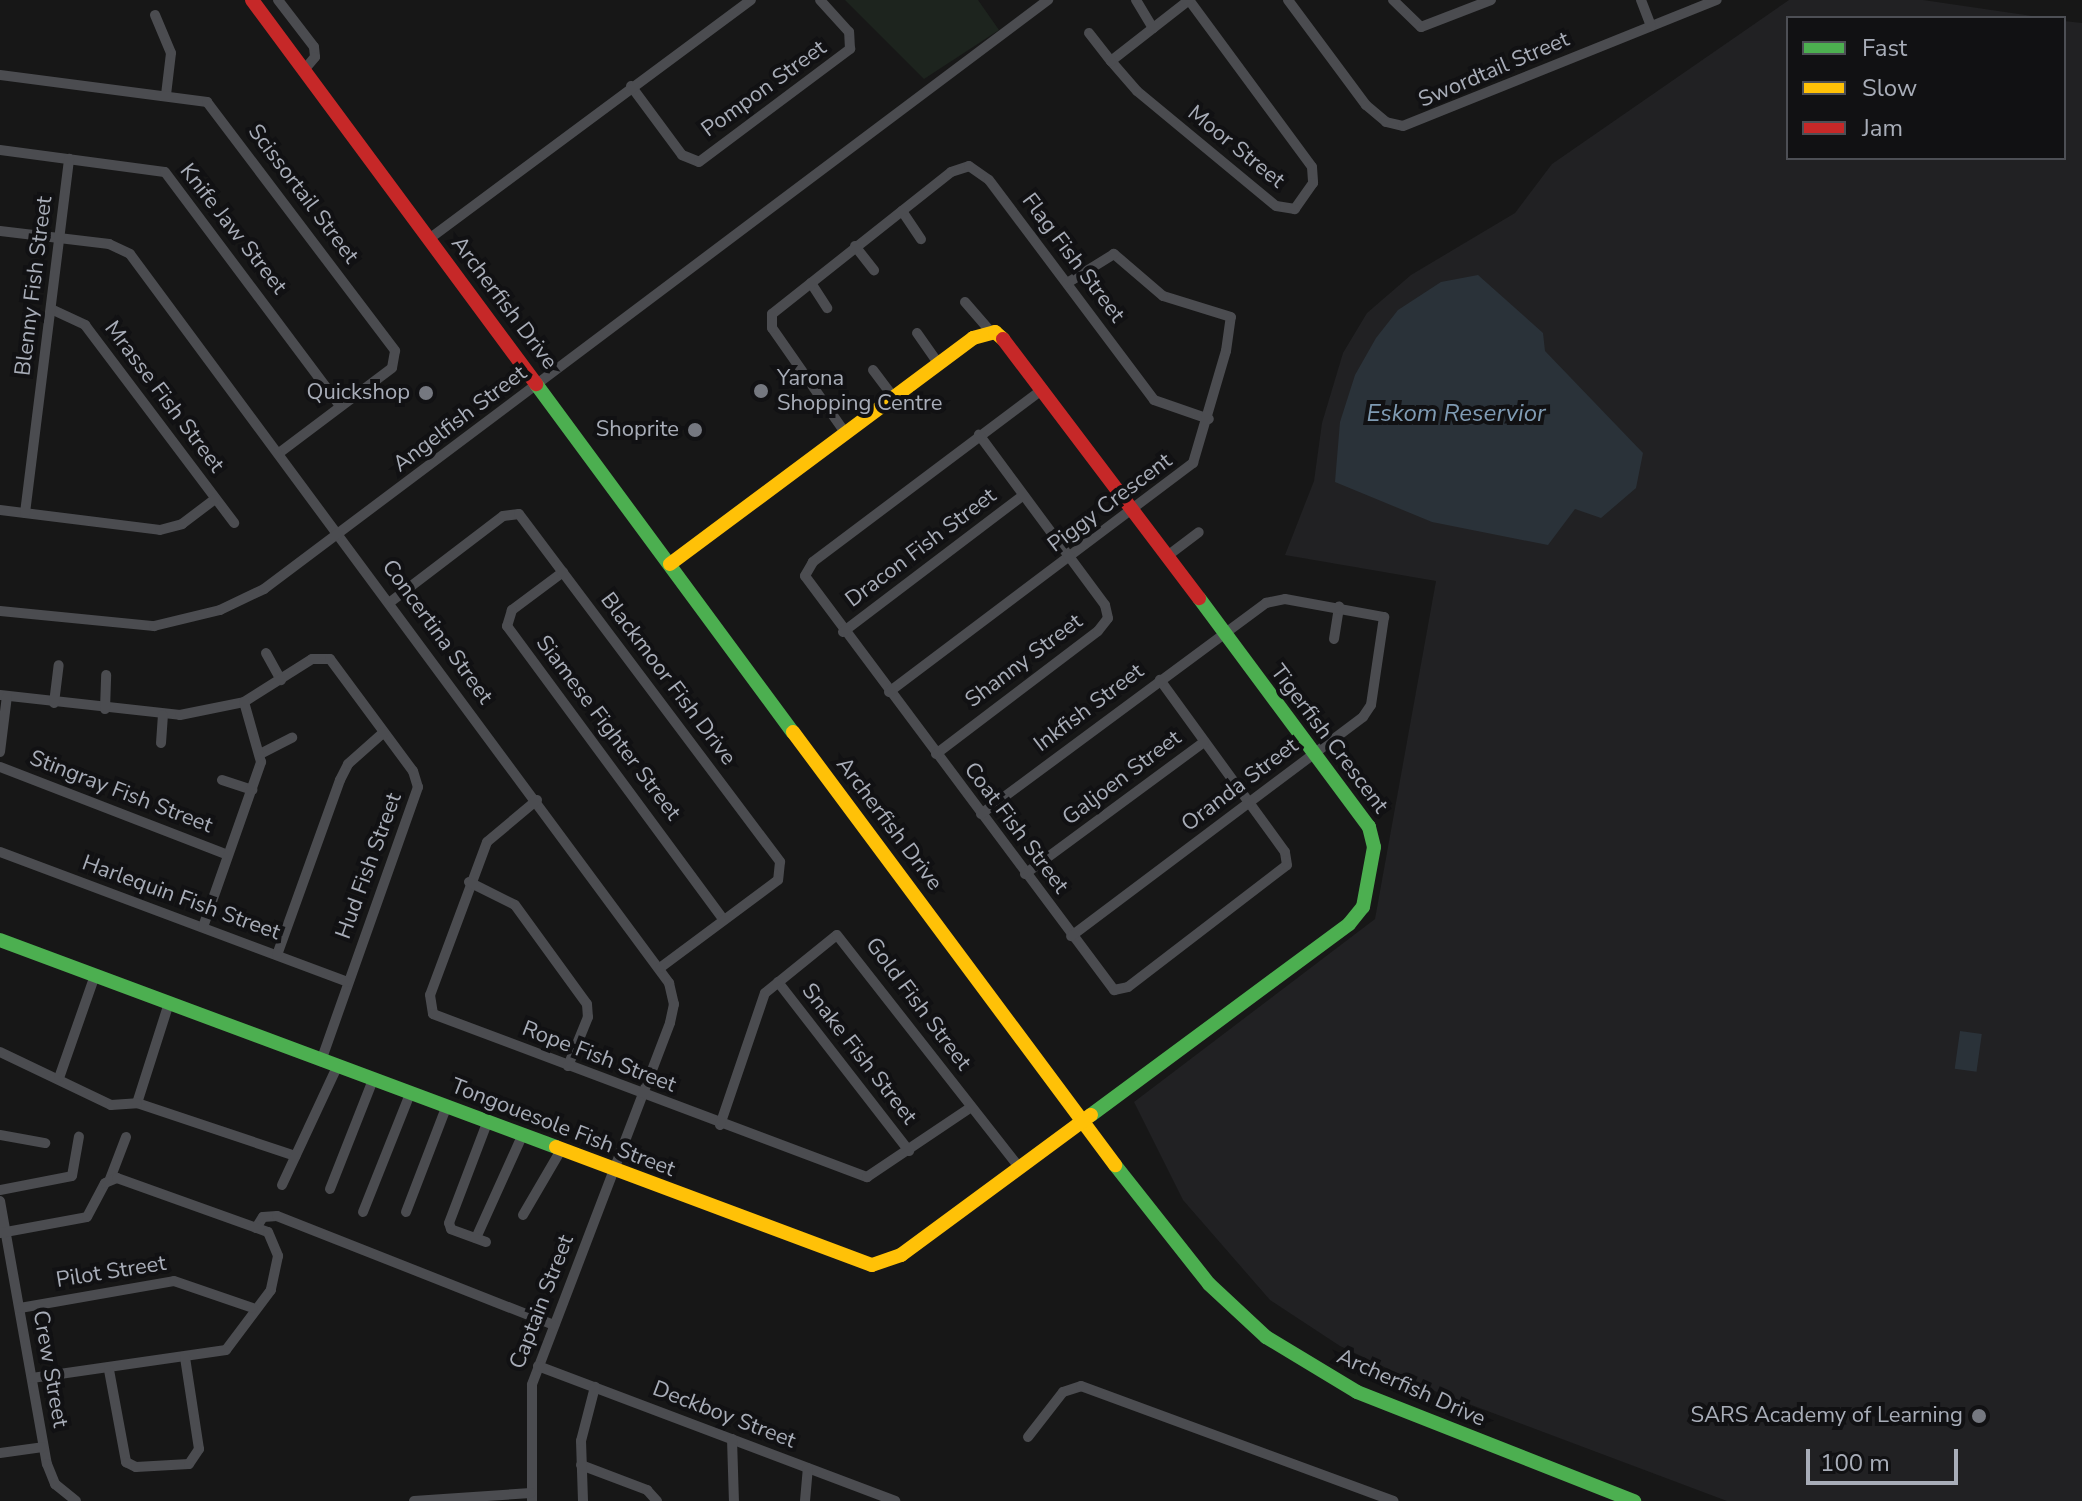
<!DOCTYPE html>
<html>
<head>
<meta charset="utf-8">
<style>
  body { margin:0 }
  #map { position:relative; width:2082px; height:1501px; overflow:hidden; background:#171717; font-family:"Nunito Sans",sans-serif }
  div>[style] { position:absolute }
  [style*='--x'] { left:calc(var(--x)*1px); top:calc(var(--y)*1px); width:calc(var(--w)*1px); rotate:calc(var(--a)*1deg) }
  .built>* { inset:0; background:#212123 }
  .green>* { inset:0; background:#1d241e }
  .water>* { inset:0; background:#2a3239; transform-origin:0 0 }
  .street>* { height:10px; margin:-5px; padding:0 5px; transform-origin:5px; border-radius:5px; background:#4b4c50 }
  .fast>* { height:14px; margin:-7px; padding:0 7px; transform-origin:7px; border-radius:7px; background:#4caf50 }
  .slow>* { height:14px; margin:-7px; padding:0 7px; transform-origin:7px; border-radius:7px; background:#ffc107 }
  .jam>* { height:14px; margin:-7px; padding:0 7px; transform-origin:7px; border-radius:7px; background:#c62828 }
  .dots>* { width:22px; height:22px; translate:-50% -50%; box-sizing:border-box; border:4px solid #111113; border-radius:50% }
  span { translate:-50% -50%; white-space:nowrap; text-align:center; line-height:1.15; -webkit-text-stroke:8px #111113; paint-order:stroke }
  .street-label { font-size:22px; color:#a8adb8 }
  .poi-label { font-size:22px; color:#a8adb8 }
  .left { translate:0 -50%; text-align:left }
  .right { translate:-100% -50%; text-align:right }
  .water-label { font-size:24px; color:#7f9bb3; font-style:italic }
  .legend { position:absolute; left:1786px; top:16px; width:280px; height:144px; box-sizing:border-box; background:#111113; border:2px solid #4d4f55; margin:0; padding:10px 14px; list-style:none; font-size:24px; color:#a8adb8 }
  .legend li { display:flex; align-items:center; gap:16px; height:40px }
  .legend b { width:40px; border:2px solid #4d4f55 }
  .scale { position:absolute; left:1806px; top:1449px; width:152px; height:36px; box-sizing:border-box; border:4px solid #a8adb8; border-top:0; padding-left:10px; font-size:24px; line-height:28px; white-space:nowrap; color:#a8adb8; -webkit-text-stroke:6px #111113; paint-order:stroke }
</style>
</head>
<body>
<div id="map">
  <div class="built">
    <i style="clip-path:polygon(1789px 0,1923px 0,2046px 18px,1788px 18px,1788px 158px,2064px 158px,2064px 21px,2082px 23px,2082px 1501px,1727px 1501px,1437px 1392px,1340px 1346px,1270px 1300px,1183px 1200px,1134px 1102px,1375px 919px,1436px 581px,1285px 555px,1314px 481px,1322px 423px,1343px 353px,1367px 313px,1411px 275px,1515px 213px,1552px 164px)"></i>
  </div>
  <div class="green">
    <i style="clip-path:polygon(845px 0,978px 0,999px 30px,924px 79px)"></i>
  </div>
  <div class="water">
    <i style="clip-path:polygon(1478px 275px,1543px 333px,1545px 351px,1643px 453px,1636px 488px,1601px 518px,1575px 509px,1548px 545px,1432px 522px,1335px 482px,1340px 422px,1355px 375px,1376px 338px,1398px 310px,1441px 282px)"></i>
    <i style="left:1960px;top:1031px;width:22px;height:38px;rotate:8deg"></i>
  </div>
  <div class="street">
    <i style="--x:278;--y:0;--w:59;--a:52.5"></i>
    <i style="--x:314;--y:47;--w:10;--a:84"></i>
    <i style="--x:315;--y:57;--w:16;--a:130"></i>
    <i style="--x:1136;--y:0;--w:33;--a:59"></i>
    <i style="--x:1189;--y:0;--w:207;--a:53.6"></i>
    <i style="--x:1312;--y:167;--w:16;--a:86"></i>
    <i style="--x:1313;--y:183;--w:32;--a:125"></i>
    <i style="--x:1295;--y:209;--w:19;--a:-171"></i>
    <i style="--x:1276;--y:206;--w:180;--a:-140.4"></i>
    <i style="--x:1137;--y:91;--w:40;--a:-131"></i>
    <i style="--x:1111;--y:61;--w:99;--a:-38"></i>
    <i style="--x:1288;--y:0;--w:131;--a:53.4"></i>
    <i style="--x:1366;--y:105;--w:26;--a:40"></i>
    <i style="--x:1386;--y:122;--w:17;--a:13"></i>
    <i style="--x:1403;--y:126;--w:338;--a:-21.9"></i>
    <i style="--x:1393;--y:0;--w:39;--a:44"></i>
    <i style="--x:1421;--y:27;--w:75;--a:-21.1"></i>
    <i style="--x:1641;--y:0;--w:28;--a:69"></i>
    <i style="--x:155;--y:15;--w:41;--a:67.2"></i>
    <i style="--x:171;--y:53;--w:42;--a:96.8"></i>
    <i style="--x:1089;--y:33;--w:36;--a:52"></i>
    <i style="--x:0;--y:75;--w:209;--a:7.4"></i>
    <i style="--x:207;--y:102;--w:312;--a:52.9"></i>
    <i style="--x:395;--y:351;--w:17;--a:100"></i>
    <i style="--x:392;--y:368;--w:141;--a:143"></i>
    <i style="--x:631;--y:86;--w:86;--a:53.5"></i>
    <i style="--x:682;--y:155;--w:18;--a:22"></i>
    <i style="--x:699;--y:162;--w:189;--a:-36.8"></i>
    <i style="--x:850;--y:49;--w:17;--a:-93"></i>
    <i style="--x:849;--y:32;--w:43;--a:-132.2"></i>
    <i style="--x:0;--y:150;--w:166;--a:7.6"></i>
    <i style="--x:165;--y:172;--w:292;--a:53.2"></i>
    <i style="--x:902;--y:211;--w:34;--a:56"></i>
    <i style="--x:0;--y:231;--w:110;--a:6.8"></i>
    <i style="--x:109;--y:244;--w:23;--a:25"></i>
    <i style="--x:130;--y:254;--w:907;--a:53.52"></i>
    <i style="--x:669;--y:983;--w:22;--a:77"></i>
    <i style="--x:674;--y:1004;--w:19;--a:102"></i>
    <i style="--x:670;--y:1023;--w:387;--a:110.9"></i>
    <i style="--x:532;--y:1385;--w:116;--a:90"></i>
    <i style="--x:429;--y:239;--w:401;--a:-36.6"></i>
    <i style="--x:855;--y:246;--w:31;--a:52"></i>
    <i style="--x:811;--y:283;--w:30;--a:57"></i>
    <i style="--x:965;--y:302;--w:37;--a:49"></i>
    <i style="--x:51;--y:309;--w:38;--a:25"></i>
    <i style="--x:85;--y:325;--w:248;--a:53"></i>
    <i style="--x:917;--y:333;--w:38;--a:55"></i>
    <i style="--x:873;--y:370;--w:35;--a:53"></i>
    <i style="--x:1043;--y:389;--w:288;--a:143.1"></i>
    <i style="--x:813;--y:562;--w:16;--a:120"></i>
    <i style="--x:805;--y:576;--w:517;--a:53.26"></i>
    <i style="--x:1114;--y:990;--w:14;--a:-12"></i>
    <i style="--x:1128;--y:987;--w:200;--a:-37.5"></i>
    <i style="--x:1287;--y:865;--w:13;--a:-99"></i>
    <i style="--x:1285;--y:852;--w:213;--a:-126"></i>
    <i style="--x:846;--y:434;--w:129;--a:-124.9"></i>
    <i style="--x:772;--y:328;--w:14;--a:-90"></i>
    <i style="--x:772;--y:314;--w:228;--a:-38.4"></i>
    <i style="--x:951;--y:172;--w:19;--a:-18"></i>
    <i style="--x:969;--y:166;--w:24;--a:35"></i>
    <i style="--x:989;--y:180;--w:275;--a:53.1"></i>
    <i style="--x:1154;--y:400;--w:58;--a:19.1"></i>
    <i style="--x:0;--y:510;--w:161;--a:7.1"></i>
    <i style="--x:160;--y:530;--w:23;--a:-15"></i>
    <i style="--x:182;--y:524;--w:41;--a:-37.1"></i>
    <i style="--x:25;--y:513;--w:357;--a:-82.9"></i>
    <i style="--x:1166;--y:557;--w:41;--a:-37.1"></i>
    <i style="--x:563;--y:572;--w:64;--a:143.3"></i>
    <i style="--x:512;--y:610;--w:17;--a:107"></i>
    <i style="--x:507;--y:626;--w:365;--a:53.6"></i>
    <i style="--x:389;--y:603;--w:143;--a:-37.3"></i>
    <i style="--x:503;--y:516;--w:16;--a:-7"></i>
    <i style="--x:519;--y:514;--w:435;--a:53.1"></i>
    <i style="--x:780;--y:862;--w:18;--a:96"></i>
    <i style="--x:778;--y:880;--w:147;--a:143.3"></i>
    <i style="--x:0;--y:611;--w:155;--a:5.6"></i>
    <i style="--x:154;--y:626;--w:68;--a:-13.6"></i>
    <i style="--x:220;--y:610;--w:49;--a:-25.5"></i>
    <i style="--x:264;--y:589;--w:981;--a:-36.92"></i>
    <i style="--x:843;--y:632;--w:225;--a:-37.2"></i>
    <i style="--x:1334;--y:639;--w:33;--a:-81"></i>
    <i style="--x:266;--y:653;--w:31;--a:61"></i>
    <i style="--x:889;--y:692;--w:381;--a:-37"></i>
    <i style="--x:1193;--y:463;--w:117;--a:-73.6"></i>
    <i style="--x:1226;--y:351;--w:34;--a:-82"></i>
    <i style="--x:1231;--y:317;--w:71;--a:-162.8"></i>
    <i style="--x:1163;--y:296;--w:65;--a:-139.4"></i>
    <i style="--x:1114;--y:254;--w:55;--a:148.3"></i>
    <i style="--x:0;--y:695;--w:181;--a:6.3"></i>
    <i style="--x:180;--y:715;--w:65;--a:-11.5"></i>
    <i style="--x:244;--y:702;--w:80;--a:-32.3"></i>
    <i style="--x:312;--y:659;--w:18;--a:0"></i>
    <i style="--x:330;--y:659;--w:139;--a:53.5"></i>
    <i style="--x:413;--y:771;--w:17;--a:73"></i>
    <i style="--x:418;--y:787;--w:291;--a:109.5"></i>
    <i style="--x:54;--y:703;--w:38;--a:-83"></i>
    <i style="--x:105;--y:709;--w:34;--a:-88"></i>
    <i style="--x:161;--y:743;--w:28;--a:-86"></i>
    <i style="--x:0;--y:752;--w:56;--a:-82.9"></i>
    <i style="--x:262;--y:753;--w:34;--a:-27"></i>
    <i style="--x:936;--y:754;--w:203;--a:-37.2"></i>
    <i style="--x:1098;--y:631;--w:16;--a:-52"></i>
    <i style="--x:1108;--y:618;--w:13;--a:-103"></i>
    <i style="--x:1105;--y:605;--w:212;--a:-126.5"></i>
    <i style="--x:0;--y:767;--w:244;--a:21.1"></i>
    <i style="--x:222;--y:780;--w:32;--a:18"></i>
    <i style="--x:537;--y:800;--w:65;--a:140"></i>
    <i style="--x:487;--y:842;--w:163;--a:110.4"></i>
    <i style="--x:430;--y:995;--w:19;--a:81"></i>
    <i style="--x:433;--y:1014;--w:464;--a:20.6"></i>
    <i style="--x:867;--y:1177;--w:125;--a:-33.9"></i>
    <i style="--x:981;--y:814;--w:355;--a:-36.5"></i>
    <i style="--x:1266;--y:603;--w:19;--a:-12"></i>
    <i style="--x:1285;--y:599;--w:101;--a:10.3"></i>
    <i style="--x:1384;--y:617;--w:89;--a:98.4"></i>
    <i style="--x:1371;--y:705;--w:14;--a:124"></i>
    <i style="--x:1363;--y:717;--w:365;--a:143.1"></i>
    <i style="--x:0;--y:852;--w:371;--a:20.5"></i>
    <i style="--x:1025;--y:874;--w:222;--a:-36.4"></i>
    <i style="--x:469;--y:882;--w:51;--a:26.6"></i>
    <i style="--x:515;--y:905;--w:122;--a:54"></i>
    <i style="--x:587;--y:1004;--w:13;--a:86"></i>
    <i style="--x:588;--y:1017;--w:53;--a:112.2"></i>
    <i style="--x:203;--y:927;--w:175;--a:-70.6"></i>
    <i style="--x:261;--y:762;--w:62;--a:-105.8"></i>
    <i style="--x:277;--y:955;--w:186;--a:-70.2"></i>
    <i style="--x:340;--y:780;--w:18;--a:-63"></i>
    <i style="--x:348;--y:764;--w:47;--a:-41.5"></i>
    <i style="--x:778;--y:982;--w:214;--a:52.2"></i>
    <i style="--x:169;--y:1003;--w:105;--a:107.7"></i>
    <i style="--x:137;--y:1103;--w:167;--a:18.5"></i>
    <i style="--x:0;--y:1052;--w:123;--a:25.5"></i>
    <i style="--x:111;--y:1105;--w:26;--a:-4"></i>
    <i style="--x:59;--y:1078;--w:109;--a:-70.7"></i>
    <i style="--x:720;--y:1125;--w:139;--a:-71.2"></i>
    <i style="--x:765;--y:993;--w:92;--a:-38.9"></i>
    <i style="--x:837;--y:935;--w:296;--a:51.9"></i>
    <i style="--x:0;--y:1135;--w:46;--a:10.1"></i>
    <i style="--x:110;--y:1179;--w:45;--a:-69.1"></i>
    <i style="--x:282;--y:1185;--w:130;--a:-65"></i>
    <i style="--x:330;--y:1189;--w:117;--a:-68.5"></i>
    <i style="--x:0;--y:1190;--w:73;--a:-11"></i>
    <i style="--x:72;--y:1176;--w:40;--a:-80"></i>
    <i style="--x:0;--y:1201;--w:267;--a:79.9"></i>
    <i style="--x:47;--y:1464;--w:22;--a:68"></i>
    <i style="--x:55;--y:1484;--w:27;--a:39"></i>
    <i style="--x:363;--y:1212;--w:127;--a:-68.3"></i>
    <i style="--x:406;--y:1212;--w:111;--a:-69"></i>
    <i style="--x:523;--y:1215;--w:75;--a:-59.7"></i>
    <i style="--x:256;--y:1228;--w:13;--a:-58"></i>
    <i style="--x:263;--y:1217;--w:14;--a:-4"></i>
    <i style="--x:277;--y:1216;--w:298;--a:21.5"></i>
    <i style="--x:0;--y:1233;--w:88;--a:-10.4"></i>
    <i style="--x:87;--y:1217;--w:38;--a:-62"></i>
    <i style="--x:105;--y:1183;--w:13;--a:-23"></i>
    <i style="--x:117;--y:1178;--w:160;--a:19.7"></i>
    <i style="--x:268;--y:1232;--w:26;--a:67"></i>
    <i style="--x:278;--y:1256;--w:35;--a:102"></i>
    <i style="--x:271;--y:1290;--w:75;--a:126.9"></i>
    <i style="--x:226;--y:1350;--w:196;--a:171.8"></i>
    <i style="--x:476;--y:1238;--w:112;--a:-65.7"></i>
    <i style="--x:486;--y:1242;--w:37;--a:-160"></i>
    <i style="--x:451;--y:1229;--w:6;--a:-108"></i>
    <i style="--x:449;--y:1223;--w:107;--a:-69.2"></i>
    <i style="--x:20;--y:1308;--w:156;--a:-9.9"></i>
    <i style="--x:174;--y:1281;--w:83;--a:18.9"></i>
    <i style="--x:538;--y:1366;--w:382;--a:20.7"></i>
    <i style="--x:109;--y:1370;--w:94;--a:79.5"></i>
    <i style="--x:126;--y:1462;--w:11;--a:27"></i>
    <i style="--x:136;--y:1467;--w:53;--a:-3.2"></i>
    <i style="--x:189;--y:1464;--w:18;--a:-56"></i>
    <i style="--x:199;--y:1449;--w:92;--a:-98.7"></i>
    <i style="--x:1028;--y:1437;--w:57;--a:-52.1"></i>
    <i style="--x:1063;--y:1392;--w:19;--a:-18"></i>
    <i style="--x:1081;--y:1386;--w:333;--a:20.2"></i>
    <i style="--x:732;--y:1439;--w:62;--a:88.2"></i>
    <i style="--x:0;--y:1453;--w:43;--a:-7.9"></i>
    <i style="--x:581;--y:1465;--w:71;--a:20.7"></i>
    <i style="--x:647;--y:1490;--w:15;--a:48"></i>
    <i style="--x:414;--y:1501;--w:117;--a:-3.9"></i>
    <i style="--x:583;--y:1501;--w:60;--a:-91.9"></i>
    <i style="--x:581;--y:1441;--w:56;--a:-75.5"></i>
    <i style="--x:805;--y:1501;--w:33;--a:-85"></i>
  </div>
  <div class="fast">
    <i style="--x:536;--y:384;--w:433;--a:53.6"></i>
    <i style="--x:0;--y:940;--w:593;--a:20.42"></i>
    <i style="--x:1091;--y:1115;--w:321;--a:-36.5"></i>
    <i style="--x:1349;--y:924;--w:22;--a:-51"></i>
    <i style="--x:1363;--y:907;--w:61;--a:-79.6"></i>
    <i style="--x:1374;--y:847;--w:21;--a:-104"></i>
    <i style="--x:1369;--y:827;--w:285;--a:-126.6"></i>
    <i style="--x:1115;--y:1165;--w:152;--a:51.7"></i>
    <i style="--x:1209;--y:1284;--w:78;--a:42.9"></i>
    <i style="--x:1266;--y:1337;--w:106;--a:31.1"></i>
    <i style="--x:1357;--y:1392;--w:298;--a:21.5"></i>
  </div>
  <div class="slow">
    <i style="--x:670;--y:564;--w:378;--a:-36.7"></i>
    <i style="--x:973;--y:338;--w:23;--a:-15"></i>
    <i style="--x:995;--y:332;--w:11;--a:41"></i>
    <i style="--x:793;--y:732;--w:540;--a:53.36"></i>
    <i style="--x:556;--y:1147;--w:337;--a:20.5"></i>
    <i style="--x:872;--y:1265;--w:31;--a:-19"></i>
    <i style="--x:901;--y:1255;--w:236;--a:-36.4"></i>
  </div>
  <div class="jam">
    <i style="--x:252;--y:0;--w:478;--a:53.5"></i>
    <i style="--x:1003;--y:339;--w:325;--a:52.9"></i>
  </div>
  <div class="dots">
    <i style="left:761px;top:391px;background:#757880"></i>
    <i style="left:426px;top:393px;background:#757880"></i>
    <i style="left:695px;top:430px;background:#757880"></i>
    <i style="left:1979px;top:1416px;background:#757880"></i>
  </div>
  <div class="street-label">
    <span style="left:1494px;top:70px;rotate:-23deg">Swordtail Street</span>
    <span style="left:764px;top:89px;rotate:-36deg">Pompon Street</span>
    <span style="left:1236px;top:147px;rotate:39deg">Moor Street</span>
    <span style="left:303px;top:194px;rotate:53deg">Scissortail Street</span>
    <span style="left:233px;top:229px;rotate:52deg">Knife Jaw Street</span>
    <span style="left:1073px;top:258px;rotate:53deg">Flag Fish Street</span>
    <span style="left:34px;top:286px;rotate:-83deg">Blenny Fish Street</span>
    <span style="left:504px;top:303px;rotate:53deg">Archerfish Drive</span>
    <span style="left:164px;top:397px;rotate:53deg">Mrasse Fish Street</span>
    <span style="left:460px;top:419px;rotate:-37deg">Angelfish Street</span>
    <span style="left:1110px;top:503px;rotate:-37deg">Piggy Crescent</span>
    <span style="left:921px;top:548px;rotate:-37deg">Dracon Fish Street</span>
    <span style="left:437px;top:632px;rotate:54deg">Concertina Street</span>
    <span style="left:1024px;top:661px;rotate:-37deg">Shanny Street</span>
    <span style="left:668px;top:679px;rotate:53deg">Blackmoor Fish Drive</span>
    <span style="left:1089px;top:708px;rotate:-37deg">Inkfish Street</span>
    <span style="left:608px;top:728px;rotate:53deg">Siamese Fighter Street</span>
    <span style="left:1329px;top:739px;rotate:53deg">Tigerfish Crescent</span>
    <span style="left:1122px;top:778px;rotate:-37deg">Galjoen Street</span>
    <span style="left:1240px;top:785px;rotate:-37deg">Oranda Street</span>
    <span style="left:121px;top:792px;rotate:21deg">Stingray Fish Street</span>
    <span style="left:889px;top:824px;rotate:53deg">Archerfish Drive</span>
    <span style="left:1016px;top:828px;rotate:53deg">Coat Fish Street</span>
    <span style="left:369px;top:866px;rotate:-70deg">Hud Fish Street</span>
    <span style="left:181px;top:898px;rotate:20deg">Harlequin Fish Street</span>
    <span style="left:918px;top:1004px;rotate:53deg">Gold Fish Street</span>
    <span style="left:859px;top:1054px;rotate:52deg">Snake Fish Street</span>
    <span style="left:599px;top:1057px;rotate:21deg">Rope Fish Street</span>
    <span style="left:563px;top:1128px;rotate:21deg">Tongouesole Fish Street</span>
    <span style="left:111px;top:1272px;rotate:-9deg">Pilot Street</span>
    <span style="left:542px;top:1302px;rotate:-69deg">Captain Street</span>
    <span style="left:50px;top:1369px;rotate:80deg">Crew Street</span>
    <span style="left:1411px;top:1388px;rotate:24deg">Archerfish Drive</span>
    <span style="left:724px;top:1415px;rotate:21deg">Deckboy Street</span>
  </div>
  <div class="poi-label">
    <span class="left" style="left:777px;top:391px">Yarona<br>Shopping Centre</span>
    <span class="right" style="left:410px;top:393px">Quickshop</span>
    <span class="right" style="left:679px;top:430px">Shoprite</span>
    <span class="right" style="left:1963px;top:1416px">SARS Academy of Learning</span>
  </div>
  <div class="water-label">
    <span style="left:1456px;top:414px">Eskom Reservior</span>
  </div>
  <ul class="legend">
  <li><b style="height:10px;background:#4caf50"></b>Fast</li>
  <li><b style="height:10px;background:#ffc107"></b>Slow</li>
  <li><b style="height:10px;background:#c62828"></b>Jam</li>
  </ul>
  <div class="scale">100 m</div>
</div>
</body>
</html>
